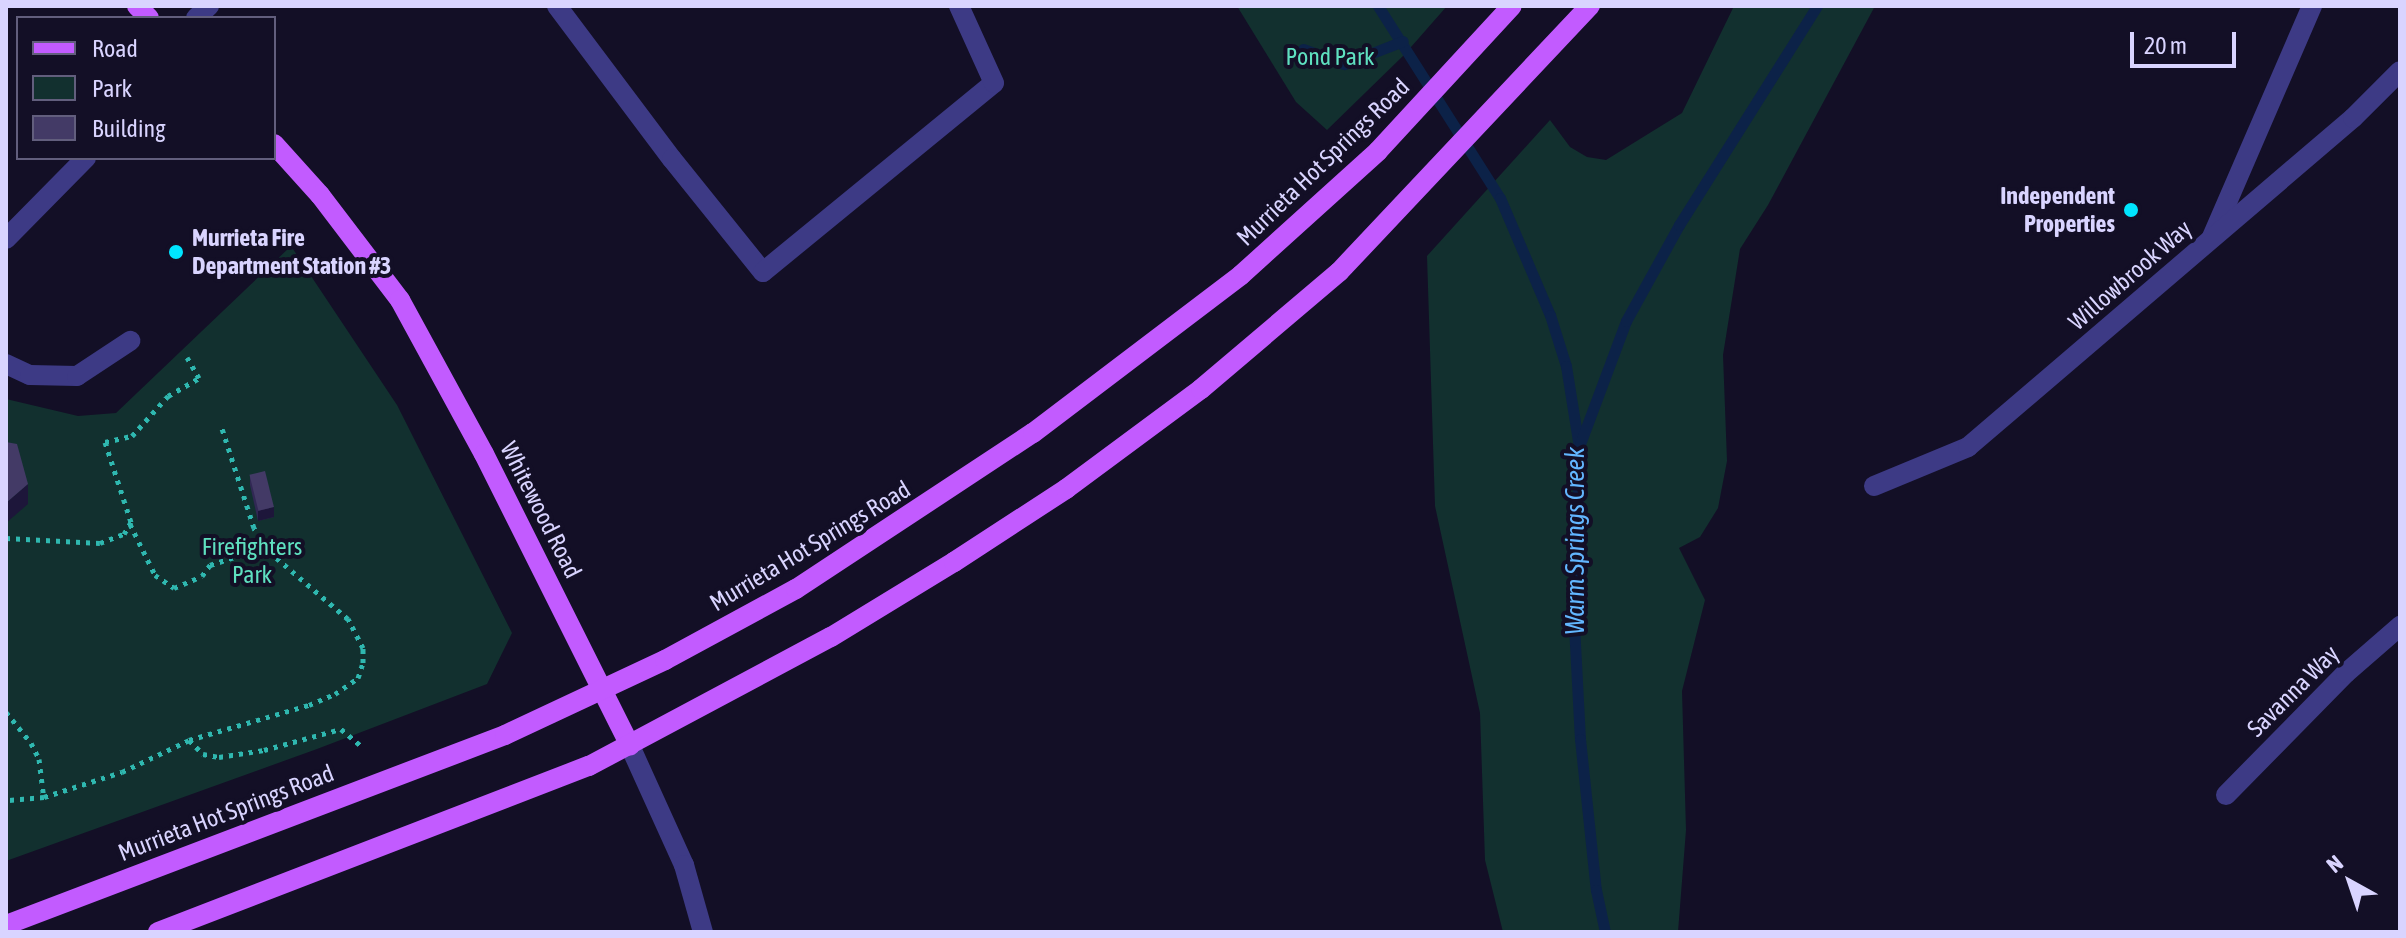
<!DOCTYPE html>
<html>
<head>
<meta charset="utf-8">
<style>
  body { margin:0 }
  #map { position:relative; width:2406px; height:938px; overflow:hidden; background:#130f26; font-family:"Asap Condensed",sans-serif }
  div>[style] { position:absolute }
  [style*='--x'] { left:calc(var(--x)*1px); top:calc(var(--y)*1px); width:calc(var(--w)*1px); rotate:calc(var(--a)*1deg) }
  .green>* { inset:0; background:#12302f }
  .stream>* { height:11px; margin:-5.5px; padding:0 5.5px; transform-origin:5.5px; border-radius:5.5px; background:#0c2248 }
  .path>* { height:5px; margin-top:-2.5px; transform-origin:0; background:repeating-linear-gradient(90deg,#2fb8b0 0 4px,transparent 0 10px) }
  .minor>* { height:20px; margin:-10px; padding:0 10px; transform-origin:10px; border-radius:10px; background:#3d3a85 }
  .major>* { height:20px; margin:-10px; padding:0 10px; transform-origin:10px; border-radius:10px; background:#c25bff }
  .wall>* { inset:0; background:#312854 }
  .shaded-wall>* { inset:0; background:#1d163a }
  .building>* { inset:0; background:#433a66; transform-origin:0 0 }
  .dots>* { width:22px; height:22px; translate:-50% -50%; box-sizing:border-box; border:4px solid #130f26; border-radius:50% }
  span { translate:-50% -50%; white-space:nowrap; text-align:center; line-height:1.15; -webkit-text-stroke:8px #130f26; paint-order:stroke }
  .park-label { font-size:24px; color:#5fe0c0 }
  .street-label { font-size:24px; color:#d9d4ff }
  .poi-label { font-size:24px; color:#d9d4ff; font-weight:700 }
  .right { translate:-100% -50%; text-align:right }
  .left { translate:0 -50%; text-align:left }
  .water-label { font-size:26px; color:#62b6ff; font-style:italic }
  .frame { position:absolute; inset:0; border:8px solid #d9d4ff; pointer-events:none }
  .legend { position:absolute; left:16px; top:16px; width:260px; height:144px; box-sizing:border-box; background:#130f26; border:2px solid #625e7d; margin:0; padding:10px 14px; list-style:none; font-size:24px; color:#d9d4ff }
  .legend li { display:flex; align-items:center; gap:16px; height:40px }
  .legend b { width:40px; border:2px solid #625e7d }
  .north { position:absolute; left:2310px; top:842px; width:80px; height:80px; -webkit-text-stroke:6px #130f26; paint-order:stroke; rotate:320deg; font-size:22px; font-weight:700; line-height:32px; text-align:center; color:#d9d4ff }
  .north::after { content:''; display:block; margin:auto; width:28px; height:36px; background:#d9d4ff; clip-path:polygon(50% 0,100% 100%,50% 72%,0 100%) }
  .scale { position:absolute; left:2130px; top:32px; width:106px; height:36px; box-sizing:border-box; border:4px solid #d9d4ff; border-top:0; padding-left:10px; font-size:24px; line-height:28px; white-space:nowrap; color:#d9d4ff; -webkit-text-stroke:6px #130f26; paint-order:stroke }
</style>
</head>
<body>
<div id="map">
  <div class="green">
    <i style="clip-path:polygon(1237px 6px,1447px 6px,1404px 55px,1327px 130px,1296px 102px)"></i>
    <i style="clip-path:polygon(1734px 6px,1875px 6px,1768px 205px,1740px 249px,1723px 355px,1727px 461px,1718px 508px,1700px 537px,1679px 548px,1705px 600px,1682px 691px,1686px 830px,1678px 932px,1503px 932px,1485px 860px,1480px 713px,1435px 506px,1427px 256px,1550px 120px,1570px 147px,1587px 157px,1606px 160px,1682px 113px)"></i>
    <i style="clip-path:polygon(291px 246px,397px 405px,512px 633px,487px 684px,317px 749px,6px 861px,6px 399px,78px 416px,116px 413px)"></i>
  </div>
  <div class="stream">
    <i style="--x:1378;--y:6;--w:227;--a:57.6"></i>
    <i style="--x:1500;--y:198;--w:127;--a:66.9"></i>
    <i style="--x:1550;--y:315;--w:53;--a:72.6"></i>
    <i style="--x:1566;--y:366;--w:82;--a:80.9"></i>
    <i style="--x:1579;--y:447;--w:178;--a:91.6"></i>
    <i style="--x:1574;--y:625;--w:114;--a:87"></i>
    <i style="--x:1580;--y:739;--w:152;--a:84"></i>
    <i style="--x:1596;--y:890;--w:43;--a:77.9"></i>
    <i style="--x:1303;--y:49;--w:44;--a:20.1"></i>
    <i style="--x:1344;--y:64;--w:63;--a:-21.3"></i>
    <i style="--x:1580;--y:444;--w:131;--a:-69.5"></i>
    <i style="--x:1626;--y:321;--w:110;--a:-61.1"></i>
    <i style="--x:1679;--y:225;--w:259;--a:-57.8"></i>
  </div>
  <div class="path">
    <i style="--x:130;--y:524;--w:57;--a:63.9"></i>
    <i style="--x:155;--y:575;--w:23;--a:34"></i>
    <i style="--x:174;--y:588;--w:30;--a:-23"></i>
    <i style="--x:202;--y:576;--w:14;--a:-54"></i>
    <i style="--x:210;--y:565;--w:58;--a:-18.1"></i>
    <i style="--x:6;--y:538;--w:94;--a:3"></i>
    <i style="--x:100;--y:543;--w:26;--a:-21"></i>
    <i style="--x:124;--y:534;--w:14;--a:-60"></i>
    <i style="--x:131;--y:522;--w:84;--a:-108"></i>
    <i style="--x:105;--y:442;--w:28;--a:-13"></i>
    <i style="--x:132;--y:436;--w:54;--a:-48"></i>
    <i style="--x:168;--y:396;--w:36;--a:-30"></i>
    <i style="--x:199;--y:378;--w:24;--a:-120"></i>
    <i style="--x:6;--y:712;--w:40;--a:51"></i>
    <i style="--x:31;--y:743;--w:18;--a:63"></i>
    <i style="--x:39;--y:759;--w:38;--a:83"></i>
    <i style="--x:44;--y:797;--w:38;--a:175"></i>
    <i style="--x:189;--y:740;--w:20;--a:45"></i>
    <i style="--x:203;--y:754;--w:16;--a:11"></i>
    <i style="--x:219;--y:757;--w:46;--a:-8.8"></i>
    <i style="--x:264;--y:750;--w:80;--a:-15.3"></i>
    <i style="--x:341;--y:729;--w:25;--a:40"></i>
    <i style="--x:44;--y:797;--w:82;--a:-17.8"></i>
    <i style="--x:122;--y:772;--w:74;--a:-25.5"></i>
    <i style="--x:189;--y:740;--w:125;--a:-16.3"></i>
    <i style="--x:309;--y:705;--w:28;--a:-23"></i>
    <i style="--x:335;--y:694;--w:28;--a:-35"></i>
    <i style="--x:358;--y:678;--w:16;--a:-72"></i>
    <i style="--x:363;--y:663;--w:15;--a:-90"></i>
    <i style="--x:363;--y:648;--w:33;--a:-117"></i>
    <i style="--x:348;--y:619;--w:100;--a:-139.5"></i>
    <i style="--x:272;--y:554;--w:32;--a:-125"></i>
    <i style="--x:254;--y:528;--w:108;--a:-107.8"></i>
  </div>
  <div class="minor">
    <i style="--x:557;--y:6;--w:191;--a:53.1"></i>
    <i style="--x:672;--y:159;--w:145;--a:51.2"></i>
    <i style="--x:763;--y:272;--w:298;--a:-39.3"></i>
    <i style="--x:994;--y:83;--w:85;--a:-114.4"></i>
    <i style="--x:196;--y:18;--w:18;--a:-43"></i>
    <i style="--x:2212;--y:237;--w:252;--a:-66.6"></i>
    <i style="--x:6;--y:239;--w:114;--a:-45.4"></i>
    <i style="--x:6;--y:364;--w:26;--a:25"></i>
    <i style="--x:30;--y:375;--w:47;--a:1.2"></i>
    <i style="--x:77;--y:376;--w:64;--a:-33.4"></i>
    <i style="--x:1874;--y:486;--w:102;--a:-22.5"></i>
    <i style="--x:1968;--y:447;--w:506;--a:-40.52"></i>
    <i style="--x:2353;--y:118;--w:66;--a:-45"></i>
    <i style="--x:630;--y:746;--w:131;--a:65.6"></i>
    <i style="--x:684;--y:865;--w:70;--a:74.2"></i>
    <i style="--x:2226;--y:795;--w:171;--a:-45.5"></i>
    <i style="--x:2346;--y:673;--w:72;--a:-41"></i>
  </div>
  <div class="major">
    <i style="--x:137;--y:6;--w:17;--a:45"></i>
    <i style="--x:274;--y:144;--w:69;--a:48"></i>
    <i style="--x:320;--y:195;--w:132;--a:52.7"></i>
    <i style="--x:400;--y:300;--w:175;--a:61.4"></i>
    <i style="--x:484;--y:454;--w:326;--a:63.4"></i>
    <i style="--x:6;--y:925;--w:534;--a:-20.84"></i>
    <i style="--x:505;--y:735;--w:177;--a:-25.1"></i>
    <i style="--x:665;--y:660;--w:149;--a:-28.5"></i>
    <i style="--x:796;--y:589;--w:284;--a:-33.4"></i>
    <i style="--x:1033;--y:433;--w:261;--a:-37.2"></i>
    <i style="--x:1241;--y:275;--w:185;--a:-42.1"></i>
    <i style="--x:1378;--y:151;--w:197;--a:-47.3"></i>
    <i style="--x:158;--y:932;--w:462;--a:-21.1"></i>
    <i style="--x:589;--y:766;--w:274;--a:-28.1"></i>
    <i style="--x:831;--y:637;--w:144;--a:-31.4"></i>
    <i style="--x:954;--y:562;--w:134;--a:-33.1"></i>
    <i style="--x:1066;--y:489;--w:168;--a:-36.5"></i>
    <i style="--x:1201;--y:389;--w:181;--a:-40.3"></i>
    <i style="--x:1339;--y:272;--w:366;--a:-46.7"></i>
  </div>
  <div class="wall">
    <i style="clip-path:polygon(250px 475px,274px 517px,258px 521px,250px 485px)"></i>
  </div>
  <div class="shaded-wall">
    <i style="clip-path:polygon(28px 484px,28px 504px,6px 523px,6px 503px)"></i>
    <i style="clip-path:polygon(274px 507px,274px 517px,258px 521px,258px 511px)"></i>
  </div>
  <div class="building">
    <i style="clip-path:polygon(6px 442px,17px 444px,28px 484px,6px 503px)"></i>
    <i style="left:265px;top:471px;width:37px;height:16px;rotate:76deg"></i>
  </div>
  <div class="dots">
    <i style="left:2131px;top:210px;background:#00e5ff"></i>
    <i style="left:176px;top:252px;background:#00e5ff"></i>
  </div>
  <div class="park-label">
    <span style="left:1330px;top:57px">Pond Park</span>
    <span style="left:252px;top:561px">Firefighters<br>Park</span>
  </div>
  <div class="street-label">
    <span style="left:1323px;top:162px;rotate:-44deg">Murrieta Hot Springs Road</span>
    <span style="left:2130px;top:275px;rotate:-41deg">Willowbrook Way</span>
    <span style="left:541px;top:510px;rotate:63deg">Whitewood Road</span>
    <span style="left:810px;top:546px;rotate:-31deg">Murrieta Hot Springs Road</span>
    <span style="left:2293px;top:691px;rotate:-45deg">Savanna Way</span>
    <span style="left:226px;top:813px;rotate:-21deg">Murrieta Hot Springs Road</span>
  </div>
  <div class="poi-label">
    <span class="right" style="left:2115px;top:210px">Independent<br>Properties</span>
    <span class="left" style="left:192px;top:252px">Murrieta Fire<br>Department Station #3</span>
  </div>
  <div class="water-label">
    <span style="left:1576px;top:541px;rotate:-90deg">Warm Springs Creek</span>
  </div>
  <div class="frame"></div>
  <ul class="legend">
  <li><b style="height:10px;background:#c25bff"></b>Road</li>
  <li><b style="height:22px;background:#12302f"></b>Park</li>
  <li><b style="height:22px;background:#433a66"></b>Building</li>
  </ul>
  <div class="north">N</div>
  <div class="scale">20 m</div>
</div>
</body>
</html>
